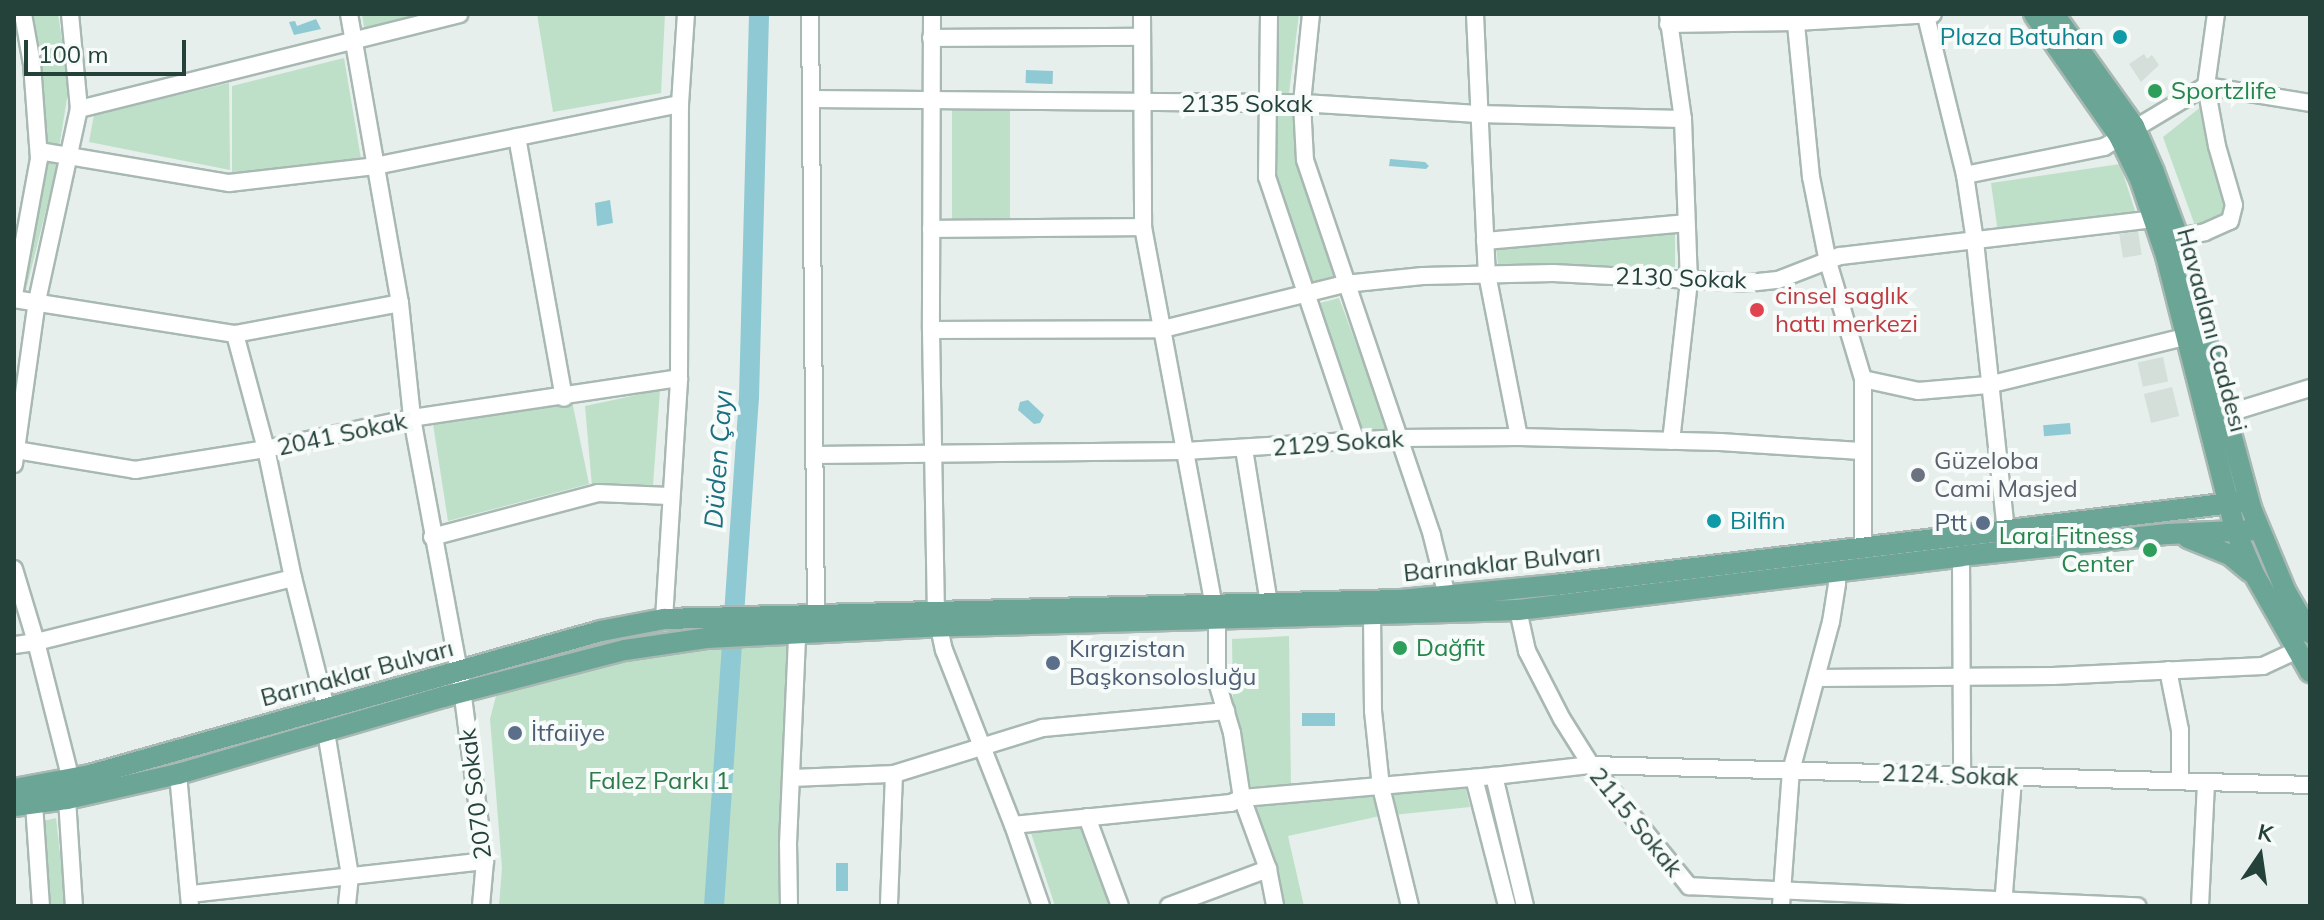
<!DOCTYPE html>
<html>
<head>
<meta charset="utf-8">
<style>
  body { margin:0 }
  #map { position:relative; width:2324px; height:920px; overflow:hidden; background:#e6efeb; font-family:Mulish,sans-serif }
  div>[style] { position:absolute }
  [style*='--x'] { left:calc(var(--x)*1px); top:calc(var(--y)*1px); width:calc(var(--w)*1px); rotate:calc(var(--a)*1deg) }
  .built>* { inset:0; background:#d4dfda; transform-origin:0 0 }
  .green>* { inset:0; background:#bfe0c8; transform-origin:0 0 }
  .water>* { inset:0; background:#8ec9d4; transform-origin:0 0 }
  .river>* { height:20px; margin:-10px; padding:0 10px; transform-origin:10px; border-radius:10px; background:#8ec9d4 }
  .roads { filter:drop-shadow(2px 0 #a8b8b2) drop-shadow(-2px 0 #a8b8b2) drop-shadow(0 2px #a8b8b2) drop-shadow(0 -2px #a8b8b2) }
  .minor>* { height:16px; margin:-8px; padding:0 8px; transform-origin:8px; border-radius:8px; background:#fff }
  .major>* { height:20px; margin:-10px; padding:0 10px; transform-origin:10px; border-radius:10px; background:#6aa596 }
  .dots>* { width:22px; height:22px; translate:-50% -50%; box-sizing:border-box; border:4px solid #f7fbf9; border-radius:50% }
  span { translate:-50% -50%; white-space:nowrap; text-align:center; line-height:1.15; -webkit-text-stroke:8px #f7fbf9; paint-order:stroke }
  .culture-label { font-size:24px; color:#0d838f }
  .right { translate:-100% -50%; text-align:right }
  .left { translate:0 -50%; text-align:left }
  .leisure-label { font-size:24px; color:#27864d }
  .street-label { font-size:24px; color:#24423a }
  .health-label { font-size:24px; color:#be3a42 }
  .worship-label { font-size:24px; color:#5b616d }
  .service-label { font-size:24px; color:#4e5e75 }
  .park-label { font-size:24px; color:#2d7a4b }
  .water-label { font-size:26px; color:#1c6f80; font-style:italic }
  .frame { position:absolute; inset:0; border:16px solid #24423a; pointer-events:none }
  .north { position:absolute; left:2220px; top:816px; width:80px; height:80px; -webkit-text-stroke:6px #f7fbf9; paint-order:stroke; rotate:13deg; font-size:22px; font-weight:700; line-height:32px; text-align:center; color:#24423a }
  .north::after { content:''; display:block; margin:auto; width:28px; height:36px; background:#24423a; clip-path:polygon(50% 0,100% 100%,50% 72%,0 100%) }
  .scale { position:absolute; left:24px; top:40px; width:162px; height:36px; box-sizing:border-box; border:4px solid #24423a; border-top:0; padding-left:10px; font-size:24px; line-height:28px; white-space:nowrap; color:#24423a; -webkit-text-stroke:6px #f7fbf9; paint-order:stroke }
</style>
</head>
<body>
<div id="map">
  <div class="built">
    <i style="clip-path:polygon(2144px 54px,2147px 59px,2152px 55px,2159px 65px,2141px 82px,2129px 64px)"></i>
    <i style="left:2138px;top:231px;width:24px;height:19px;rotate:81deg"></i>
    <i style="left:2163px;top:357px;width:25px;height:26px;rotate:78deg"></i>
    <i style="left:2172px;top:387px;width:30px;height:29px;rotate:76deg"></i>
  </div>
  <div class="green">
    <i style="clip-path:polygon(32px 14px,58px 14px,69px 86px,59px 148px,44px 144px)"></i>
    <i style="clip-path:polygon(362px 14px,430px 14px,365px 33px)"></i>
    <i style="clip-path:polygon(537px 14px,665px 14px,661px 93px,553px 112px)"></i>
    <i style="clip-path:polygon(1276px 14px,1299px 14px,1289px 93px,1276px 94px)"></i>
    <i style="clip-path:polygon(344px 58px,361px 159px,232px 175px,232px 86px)"></i>
    <i style="clip-path:polygon(229px 83px,230px 170px,89px 142px,94px 115px)"></i>
    <i style="clip-path:polygon(2202px 106px,2229px 211px,2226px 220px,2197px 231px,2163px 137px)"></i>
    <i style="left:952px;top:110px;width:58px;height:110px"></i>
    <i style="clip-path:polygon(1274px 111px,1290px 111px,1294px 115px,1295px 147px,1338px 278px,1310px 289px,1274px 178px)"></i>
    <i style="left:46px;top:160px;width:12px;height:131px;rotate:14deg"></i>
    <i style="clip-path:polygon(2120px 164px,2137px 217px,1998px 233px,1991px 183px)"></i>
    <i style="clip-path:polygon(1675px 234px,1675px 267px,1498px 264px,1496px 248px)"></i>
    <i style="clip-path:polygon(1339px 298px,1388px 429px,1358px 433px,1316px 304px)"></i>
    <i style="clip-path:polygon(660px 390px,653px 485px,592px 486px,585px 406px)"></i>
    <i style="clip-path:polygon(572px 401px,589px 484px,448px 521px,433px 424px)"></i>
    <i style="clip-path:polygon(1289px 636px,1291px 788px,1251px 788px,1233px 710px,1232px 639px)"></i>
    <i style="clip-path:polygon(793px 644px,782px 906px,499px 906px,502px 868px,490px 719px,496px 696px,631px 658px,697px 648px)"></i>
    <i style="clip-path:polygon(1465px 786px,1470px 807px,1393px 815px,1388px 792px)"></i>
    <i style="clip-path:polygon(1375px 794px,1380px 816px,1288px 836px,1304px 906px,1284px 906px,1255px 803px)"></i>
    <i style="clip-path:polygon(56px 818px,66px 906px,48px 906px,43px 821px)"></i>
    <i style="clip-path:polygon(1086px 827px,1110px 906px,1055px 906px,1031px 833px)"></i>
  </div>
  <div class="water">
    <i style="clip-path:polygon(316px 19px,321px 29px,294px 35px,289px 22px,295px 21px,297px 26px)"></i>
    <i style="left:1026px;top:70px;width:27px;height:13px;rotate:2deg"></i>
    <i style="clip-path:polygon(1390px 159px,1425px 162px,1429px 166px,1426px 169px,1389px 166px)"></i>
    <i style="clip-path:polygon(610px 200px,613px 223px,597px 226px,595px 203px)"></i>
    <i style="clip-path:polygon(1028px 400px,1044px 415px,1040px 423px,1034px 424px,1018px 410px,1020px 402px)"></i>
    <i style="left:2070px;top:423px;width:11px;height:27px;rotate:85deg"></i>
    <i style="left:1302px;top:713px;width:33px;height:13px"></i>
    <i style="left:836px;top:863px;width:12px;height:28px"></i>
  </div>
  <div class="river">
    <i style="--x:714;--y:906;--w:510;--a:-86.07"></i>
    <i style="--x:749;--y:397;--w:383;--a:-88.5"></i>
  </div>
  <div class="roads">
    <div class="minor">
      <i style="--x:349;--y:14;--w:293;--a:80"></i>
      <i style="--x:400;--y:303;--w:116;--a:84"></i>
      <i style="--x:412;--y:418;--w:269;--a:79.5"></i>
      <i style="--x:461;--y:682;--w:181;--a:82.4"></i>
      <i style="--x:485;--y:861;--w:45;--a:95.1"></i>
      <i style="--x:810;--y:14;--w:603;--a:89.43"></i>
      <i style="--x:932;--y:14;--w:316;--a:90.2"></i>
      <i style="--x:931;--y:330;--w:283;--a:89"></i>
      <i style="--x:936;--y:613;--w:38;--a:78"></i>
      <i style="--x:944;--y:650;--w:188;--a:68.5"></i>
      <i style="--x:1013;--y:825;--w:86;--a:70.9"></i>
      <i style="--x:1142;--y:14;--w:213;--a:89.7"></i>
      <i style="--x:1143;--y:227;--w:385;--a:79.4"></i>
      <i style="--x:1269;--y:14;--w:163;--a:90.7"></i>
      <i style="--x:1267;--y:177;--w:280;--a:71.4"></i>
      <i style="--x:1311;--y:14;--w:89;--a:95.8"></i>
      <i style="--x:1302;--y:103;--w:57;--a:87"></i>
      <i style="--x:1305;--y:160;--w:397;--a:71.3"></i>
      <i style="--x:1432;--y:536;--w:62;--a:76"></i>
      <i style="--x:1475;--y:14;--w:260;--a:87.4"></i>
      <i style="--x:1487;--y:274;--w:166;--a:78.9"></i>
      <i style="--x:1668;--y:14;--w:106;--a:81.9"></i>
      <i style="--x:1683;--y:119;--w:162;--a:87.9"></i>
      <i style="--x:1689;--y:281;--w:161;--a:96.4"></i>
      <i style="--x:1795;--y:14;--w:164;--a:84.4"></i>
      <i style="--x:1811;--y:177;--w:87;--a:78.7"></i>
      <i style="--x:1828;--y:262;--w:122;--a:73.3"></i>
      <i style="--x:1863;--y:379;--w:169;--a:90"></i>
      <i style="--x:1926;--y:16;--w:164;--a:76.2"></i>
      <i style="--x:1965;--y:175;--w:67;--a:81.4"></i>
      <i style="--x:1975;--y:241;--w:291;--a:83.9"></i>
      <i style="--x:1668;--y:24;--w:128;--a:-0.9"></i>
      <i style="--x:1796;--y:22;--w:137;--a:-3.3"></i>
      <i style="--x:931;--y:38;--w:211;--a:-0.3"></i>
      <i style="--x:811;--y:99;--w:491;--a:0.5"></i>
      <i style="--x:1302;--y:103;--w:176;--a:3.6"></i>
      <i style="--x:1478;--y:114;--w:205;--a:1.4"></i>
      <i style="--x:79;--y:109;--w:392;--a:-14"></i>
      <i style="--x:517;--y:137;--w:265;--a:79.8"></i>
      <i style="--x:39;--y:151;--w:193;--a:9.6"></i>
      <i style="--x:229;--y:183;--w:147;--a:-6.6"></i>
      <i style="--x:375;--y:166;--w:311;--a:-11.5"></i>
      <i style="--x:1965;--y:175;--w:142;--a:-11.4"></i>
      <i style="--x:2104;--y:147;--w:119;--a:-30.9"></i>
      <i style="--x:2206;--y:86;--w:105;--a:9.3"></i>
      <i style="--x:931;--y:229;--w:212;--a:-0.5"></i>
      <i style="--x:2178;--y:237;--w:27;--a:-10"></i>
      <i style="--x:2205;--y:232;--w:27;--a:-24"></i>
      <i style="--x:2230;--y:221;--w:16;--a:-76"></i>
      <i style="--x:2234;--y:205;--w:61;--a:-106.1"></i>
      <i style="--x:2217;--y:146;--w:61;--a:-100.4"></i>
      <i style="--x:2206;--y:86;--w:73;--a:-82.1"></i>
      <i style="--x:1485;--y:241;--w:201;--a:-5.1"></i>
      <i style="--x:14;--y:295;--w:138;--a:-79.6"></i>
      <i style="--x:39;--y:159;--w:95;--a:-94.2"></i>
      <i style="--x:32;--y:64;--w:51;--a:-100.2"></i>
      <i style="--x:14;--y:299;--w:224;--a:9"></i>
      <i style="--x:235;--y:334;--w:168;--a:-10.6"></i>
      <i style="--x:931;--y:330;--w:232;--a:-0.2"></i>
      <i style="--x:1163;--y:329;--w:187;--a:-13.9"></i>
      <i style="--x:1345;--y:284;--w:78;--a:-5.9"></i>
      <i style="--x:1423;--y:276;--w:130;--a:-1.3"></i>
      <i style="--x:1553;--y:273;--w:195;--a:2.9"></i>
      <i style="--x:1748;--y:283;--w:30;--a:-6"></i>
      <i style="--x:1778;--y:280;--w:66;--a:-21.2"></i>
      <i style="--x:1840;--y:256;--w:325;--a:-6.7"></i>
      <i style="--x:1863;--y:379;--w:56;--a:12.3"></i>
      <i style="--x:1918;--y:391;--w:70;--a:-4.9"></i>
      <i style="--x:1988;--y:385;--w:216;--a:-13.7"></i>
      <i style="--x:2226;--y:414;--w:88;--a:-17.2"></i>
      <i style="--x:1244;--y:449;--w:156;--a:80.8"></i>
      <i style="--x:16;--y:450;--w:121;--a:9.5"></i>
      <i style="--x:135;--y:470;--w:133;--a:-9.1"></i>
      <i style="--x:266;--y:449;--w:119;--a:-105.1"></i>
      <i style="--x:814;--y:455;--w:371;--a:-0.6"></i>
      <i style="--x:1185;--y:451;--w:215;--a:-3.5"></i>
      <i style="--x:1400;--y:438;--w:119;--a:-0.5"></i>
      <i style="--x:1519;--y:437;--w:201;--a:1.4"></i>
      <i style="--x:1720;--y:442;--w:141;--a:3.7"></i>
      <i style="--x:14;--y:464;--w:165;--a:-82"></i>
      <i style="--x:37;--y:301;--w:197;--a:-77.7"></i>
      <i style="--x:79;--y:109;--w:95;--a:-95.4"></i>
      <i style="--x:432;--y:537;--w:172;--a:-14.8"></i>
      <i style="--x:598;--y:493;--w:71;--a:2.4"></i>
      <i style="--x:1961;--y:556;--w:220;--a:89.7"></i>
      <i style="--x:14;--y:569;--w:76;--a:73.2"></i>
      <i style="--x:36;--y:642;--w:22;--a:172"></i>
      <i style="--x:1518;--y:610;--w:42;--a:77.6"></i>
      <i style="--x:1527;--y:651;--w:76;--a:62.8"></i>
      <i style="--x:1562;--y:719;--w:54;--a:57.8"></i>
      <i style="--x:1591;--y:765;--w:156;--a:51"></i>
      <i style="--x:1689;--y:886;--w:449;--a:2.6"></i>
      <i style="--x:1372;--y:615;--w:96;--a:89.4"></i>
      <i style="--x:1373;--y:711;--w:76;--a:84"></i>
      <i style="--x:1381;--y:787;--w:122;--a:76.3"></i>
      <i style="--x:664;--y:619;--w:241;--a:-86.4"></i>
      <i style="--x:679;--y:378;--w:274;--a:-89.8"></i>
      <i style="--x:680;--y:104;--w:90;--a:-86.2"></i>
      <i style="--x:1217;--y:619;--w:63;--a:90"></i>
      <i style="--x:1217;--y:682;--w:53;--a:73.6"></i>
      <i style="--x:1232;--y:733;--w:66;--a:81.3"></i>
      <i style="--x:1242;--y:798;--w:76;--a:69.9"></i>
      <i style="--x:1268;--y:869;--w:38;--a:79"></i>
      <i style="--x:2168;--y:670;--w:61;--a:78.7"></i>
      <i style="--x:2180;--y:730;--w:51;--a:90"></i>
      <i style="--x:1817;--y:678;--w:236;--a:-0.5"></i>
      <i style="--x:2053;--y:676;--w:210;--a:-2.7"></i>
      <i style="--x:2263;--y:666;--w:38;--a:-25"></i>
      <i style="--x:326;--y:708;--w:134;--a:-104.2"></i>
      <i style="--x:293;--y:578;--w:132;--a:-101.8"></i>
      <i style="--x:266;--y:449;--w:149;--a:-12"></i>
      <i style="--x:412;--y:418;--w:270;--a:-8.5"></i>
      <i style="--x:326;--y:732;--w:146;--a:80.5"></i>
      <i style="--x:350;--y:876;--w:30;--a:96"></i>
      <i style="--x:178;--y:774;--w:133;--a:84.8"></i>
      <i style="--x:894;--y:774;--w:156;--a:-17.2"></i>
      <i style="--x:1043;--y:728;--w:184;--a:-5.3"></i>
      <i style="--x:793;--y:778;--w:101;--a:-2.3"></i>
      <i style="--x:894;--y:774;--w:132;--a:92.2"></i>
      <i style="--x:1474;--y:778;--w:132;--a:75.5"></i>
      <i style="--x:71;--y:780;--w:142;--a:-104.2"></i>
      <i style="--x:36;--y:642;--w:265;--a:-14"></i>
      <i style="--x:67;--y:799;--w:107;--a:86.3"></i>
      <i style="--x:34;--y:804;--w:102;--a:86.1"></i>
      <i style="--x:1087;--y:817;--w:95;--a:69.7"></i>
      <i style="--x:1013;--y:825;--w:219;--a:-5.8"></i>
      <i style="--x:1231;--y:803;--w:12;--a:-24"></i>
      <i style="--x:1242;--y:798;--w:253;--a:-5"></i>
      <i style="--x:191;--y:894;--w:296;--a:-6.4"></i>
      <i style="--x:789;--y:906;--w:62;--a:-90.9"></i>
      <i style="--x:788;--y:844;--w:210;--a:-87.5"></i>
      <i style="--x:1169;--y:906;--w:106;--a:-20.5"></i>
      <i style="--x:1525;--y:906;--w:134;--a:-103.4"></i>
      <i style="--x:1494;--y:776;--w:98;--a:-6.5"></i>
      <i style="--x:1591;--y:765;--w:719;--a:1.59"></i>
      <i style="--x:1781;--y:906;--w:135;--a:-85.8"></i>
      <i style="--x:1791;--y:771;--w:154;--a:-75"></i>
      <i style="--x:1831;--y:622;--w:39;--a:-81"></i>
      <i style="--x:1837;--y:583;--w:13;--a:-103"></i>
      <i style="--x:2003;--y:906;--w:128;--a:-85.5"></i>
      <i style="--x:2200;--y:906;--w:123;--a:-87.2"></i>
    </div>
    <div class="major">
      <i style="--x:2034;--y:14;--w:149;--a:55.1"></i>
      <i style="--x:2119;--y:136;--w:48;--a:64"></i>
      <i style="--x:2140;--y:179;--w:81;--a:71.3"></i>
      <i style="--x:2166;--y:256;--w:285;--a:75.8"></i>
      <i style="--x:2236;--y:532;--w:46;--a:66.8"></i>
      <i style="--x:2254;--y:574;--w:113;--a:60.3"></i>
      <i style="--x:2054;--y:14;--w:138;--a:54.5"></i>
      <i style="--x:2134;--y:126;--w:50;--a:66.5"></i>
      <i style="--x:2154;--y:172;--w:69;--a:69.7"></i>
      <i style="--x:2178;--y:237;--w:281;--a:74.9"></i>
      <i style="--x:2251;--y:508;--w:91;--a:67.4"></i>
      <i style="--x:2286;--y:592;--w:48;--a:59.7"></i>
      <i style="--x:2188;--y:538;--w:45;--a:22"></i>
      <i style="--x:2230;--y:555;--w:26;--a:40"></i>
      <i style="--x:14;--y:789;--w:77;--a:-10.4"></i>
      <i style="--x:90;--y:775;--w:531;--a:-15.74"></i>
      <i style="--x:601;--y:631;--w:64;--a:-10.8"></i>
      <i style="--x:664;--y:619;--w:737;--a:-1.48"></i>
      <i style="--x:1401;--y:600;--w:155;--a:-5.6"></i>
      <i style="--x:1555;--y:585;--w:698;--a:-6.91"></i>
      <i style="--x:14;--y:806;--w:53;--a:-7.5"></i>
      <i style="--x:67;--y:799;--w:114;--a:-12.7"></i>
      <i style="--x:178;--y:774;--w:276;--a:-16.2"></i>
      <i style="--x:443;--y:697;--w:188;--a:-14.5"></i>
      <i style="--x:625;--y:650;--w:82;--a:-8.4"></i>
      <i style="--x:706;--y:638;--w:218;--a:-2.9"></i>
      <i style="--x:924;--y:627;--w:594;--a:-1.64"></i>
      <i style="--x:1518;--y:610;--w:446;--a:-6.9"></i>
      <i style="--x:1961;--y:556;--w:208;--a:-6.1"></i>
      <i style="--x:2168;--y:534;--w:90;--a:-2.5"></i>
    </div>
  </div>
  <div class="dots">
    <i style="left:2120px;top:37px;background:#0f9aa8"></i>
    <i style="left:2155px;top:91px;background:#2e9e5b"></i>
    <i style="left:1757px;top:310px;background:#e0444e"></i>
    <i style="left:1918px;top:475px;background:#6b7280"></i>
    <i style="left:1714px;top:521px;background:#0f9aa8"></i>
    <i style="left:1983px;top:523px;background:#5c6f8a"></i>
    <i style="left:2150px;top:550px;background:#2e9e5b"></i>
    <i style="left:1400px;top:648px;background:#2e9e5b"></i>
    <i style="left:1053px;top:663px;background:#5c6f8a"></i>
    <i style="left:515px;top:733px;background:#5c6f8a"></i>
  </div>
  <div class="culture-label">
    <span class="right" style="left:2104px;top:37px">Plaza Batuhan</span>
    <span class="left" style="left:1730px;top:521px">Bilfin</span>
  </div>
  <div class="leisure-label">
    <span class="left" style="left:2171px;top:91px">Sportzlife</span>
    <span class="right" style="left:2134px;top:550px">Lara Fitness<br>Center</span>
    <span class="left" style="left:1416px;top:648px">Dağfit</span>
  </div>
  <div class="street-label">
    <span style="left:1247px;top:104px">2135 Sokak</span>
    <span style="left:1681px;top:278px;rotate:2deg">2130 Sokak</span>
    <span style="left:2212px;top:330px;rotate:75deg">Havaalanı Caddesi</span>
    <span style="left:342px;top:434px;rotate:-12deg">2041 Sokak</span>
    <span style="left:1338px;top:443px;rotate:-4deg">2129 Sokak</span>
    <span style="left:1502px;top:563px;rotate:-6deg">Barınaklar Bulvarı</span>
    <span style="left:357px;top:673px;rotate:-15deg">Barınaklar Bulvarı</span>
    <span style="left:1950px;top:775px;rotate:2deg">2124. Sokak</span>
    <span style="left:475px;top:794px;rotate:-97deg">2070 Sokak</span>
    <span style="left:1636px;top:822px;rotate:51deg">2115 Sokak</span>
  </div>
  <div class="health-label">
    <span class="left" style="left:1775px;top:310px">cinsel saglık<br>hattı merkezi</span>
  </div>
  <div class="worship-label">
    <span class="left" style="left:1934px;top:475px">Güzeloba<br>Cami Masjed</span>
  </div>
  <div class="service-label">
    <span class="right" style="left:1967px;top:523px">Ptt</span>
    <span class="left" style="left:1069px;top:663px">Kırgızistan<br>Başkonsolosluğu</span>
    <span class="left" style="left:531px;top:733px">İtfaiiye</span>
  </div>
  <div class="park-label">
    <span style="left:659px;top:781px">Falez Parkı 1</span>
  </div>
  <div class="water-label">
    <span style="left:718px;top:459px;rotate:-86deg">Düden Çayı</span>
  </div>
  <div class="frame"></div>
  <div class="north">K</div>
  <div class="scale">100 m</div>
</div>
</body>
</html>
